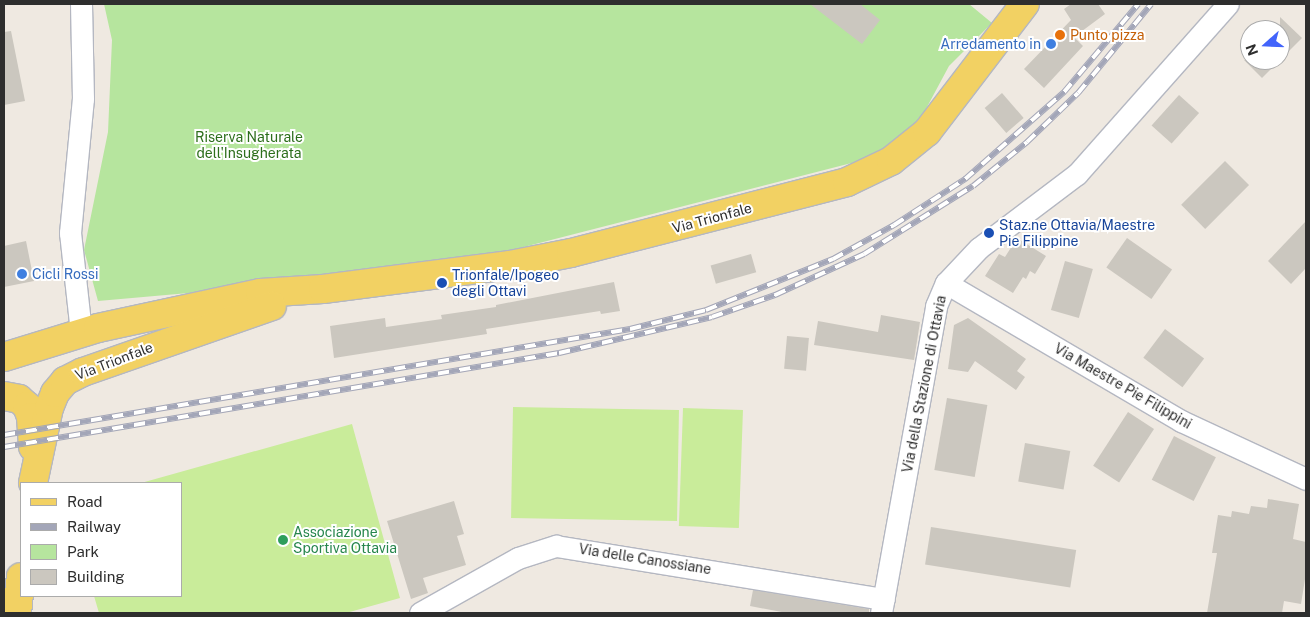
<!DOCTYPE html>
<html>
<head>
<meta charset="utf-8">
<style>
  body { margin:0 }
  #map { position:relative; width:1310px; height:617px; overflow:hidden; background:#efe9e1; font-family:"Public Sans",sans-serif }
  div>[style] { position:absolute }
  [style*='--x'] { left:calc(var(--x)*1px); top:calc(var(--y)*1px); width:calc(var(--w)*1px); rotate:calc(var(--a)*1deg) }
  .green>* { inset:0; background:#b6e59e }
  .pitch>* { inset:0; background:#c9ec9a; transform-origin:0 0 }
  .building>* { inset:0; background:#cbc7bf; transform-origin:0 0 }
  .roads { filter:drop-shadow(1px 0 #b4b7c1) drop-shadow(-1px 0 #b4b7c1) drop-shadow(0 1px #b4b7c1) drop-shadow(0 -1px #b4b7c1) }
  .street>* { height:21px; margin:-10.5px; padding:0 10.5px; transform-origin:10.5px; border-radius:10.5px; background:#fff }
  .primary>* { height:28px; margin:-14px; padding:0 14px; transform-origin:14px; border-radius:14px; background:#f2d163 }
  .rail>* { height:5.5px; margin-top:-2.75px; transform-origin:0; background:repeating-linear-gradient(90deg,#fff 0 11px,#a3a6b8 0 22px); box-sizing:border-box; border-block:1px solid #a3a6b8 }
  .dots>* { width:14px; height:14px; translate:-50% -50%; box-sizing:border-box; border:2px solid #fff; border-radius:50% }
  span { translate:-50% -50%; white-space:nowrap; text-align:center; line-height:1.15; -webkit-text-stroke:4px #fff; paint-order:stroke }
  .food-label { font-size:14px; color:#c56008 }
  .left { translate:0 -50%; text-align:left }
  .shop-label { font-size:14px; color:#366cbe }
  .right { translate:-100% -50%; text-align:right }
  .park-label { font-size:14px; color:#2c6e1b }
  .street-label { font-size:14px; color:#2e2e2e }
  .transit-label { font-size:14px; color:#164399 }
  .leisure-label { font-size:14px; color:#27864d }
  .frame { position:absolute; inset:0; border:5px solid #2e2e2e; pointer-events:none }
  .legend { position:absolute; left:20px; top:482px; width:162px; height:115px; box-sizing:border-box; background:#fff; border:1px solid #ababab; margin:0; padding:6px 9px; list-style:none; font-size:15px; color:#2e2e2e }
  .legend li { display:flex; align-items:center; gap:10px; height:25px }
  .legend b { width:25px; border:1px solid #ababab }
  .north { position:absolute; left:1240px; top:20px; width:50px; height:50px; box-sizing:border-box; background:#fff; border:1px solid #ababab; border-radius:50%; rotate:250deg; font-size:14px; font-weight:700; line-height:20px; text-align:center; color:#2e2e2e }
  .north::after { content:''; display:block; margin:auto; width:18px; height:22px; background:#4264fb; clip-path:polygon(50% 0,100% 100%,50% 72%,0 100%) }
</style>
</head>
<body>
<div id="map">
  <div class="green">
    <i style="clip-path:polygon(104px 4px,969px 4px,992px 23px,949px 66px,920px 120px,871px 158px,496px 254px,234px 289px,98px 301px,84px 250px,108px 132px,112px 40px)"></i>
  </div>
  <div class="pitch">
    <i style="left:513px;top:407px;width:166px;height:111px;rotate:1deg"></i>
    <i style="left:683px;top:408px;width:60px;height:118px;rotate:2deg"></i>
    <i style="clip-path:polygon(352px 424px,400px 598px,346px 613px,99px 613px,94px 596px,181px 596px,181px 483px,141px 483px)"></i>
  </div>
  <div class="building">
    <i style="clip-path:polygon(810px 4px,860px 4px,880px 20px,862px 44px)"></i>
    <i style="clip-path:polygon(1071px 4px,1098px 4px,1105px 14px,1074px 37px,1083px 46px,1044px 88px,1024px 69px,1071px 20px,1064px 9px)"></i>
    <i style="clip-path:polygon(1280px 17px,1302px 38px,1280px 60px)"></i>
    <i style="clip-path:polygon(11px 31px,25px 101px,4px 105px,4px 32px)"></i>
    <i style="clip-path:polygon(1244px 60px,1280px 60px,1262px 78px)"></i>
    <i style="left:1002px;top:93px;width:33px;height:23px;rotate:49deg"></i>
    <i style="left:1179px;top:95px;width:27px;height:41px;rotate:42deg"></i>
    <i style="left:1225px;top:161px;width:34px;height:62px;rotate:45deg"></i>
    <i style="clip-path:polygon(1306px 221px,1306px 268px,1291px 284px,1268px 261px)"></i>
    <i style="clip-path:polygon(1017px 238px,1046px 256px,1035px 274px,1030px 271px,1026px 279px,1023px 277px,1013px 293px,985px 276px,999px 254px,1005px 257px)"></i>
    <i style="left:1127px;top:238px;width:55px;height:36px;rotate:35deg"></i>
    <i style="clip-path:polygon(26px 241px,34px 281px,4px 287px,4px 246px)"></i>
    <i style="left:751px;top:254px;width:19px;height:42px;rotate:74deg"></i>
    <i style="left:1065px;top:261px;width:29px;height:51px;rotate:16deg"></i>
    <i style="clip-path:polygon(614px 282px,620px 311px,601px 314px,600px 311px,486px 329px,487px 334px,334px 358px,330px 326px,385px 318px,386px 327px,442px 319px,441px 315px,496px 307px,496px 305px)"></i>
    <i style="clip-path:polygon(881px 315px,920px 322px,914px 360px,814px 345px,818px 321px,878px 332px)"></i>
    <i style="clip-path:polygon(968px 318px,1026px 359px,1017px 371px,1025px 377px,1016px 390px,975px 361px,968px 372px,948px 369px,954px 325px)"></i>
    <i style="left:1165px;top:329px;width:49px;height:36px;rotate:37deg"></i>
    <i style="left:787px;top:336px;width:22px;height:33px;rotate:5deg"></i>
    <i style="left:947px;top:398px;width:41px;height:73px;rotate:10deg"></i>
    <i style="left:1128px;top:412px;width:31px;height:64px;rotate:33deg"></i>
    <i style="left:1174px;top:436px;width:47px;height:49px;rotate:27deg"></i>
    <i style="left:1025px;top:443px;width:46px;height:39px;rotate:10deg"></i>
    <i style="clip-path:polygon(1268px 499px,1299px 504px,1293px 539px,1306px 542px,1306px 573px,1301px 604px,1284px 601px,1282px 613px,1207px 613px,1217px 553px,1212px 553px,1218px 515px,1231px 517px,1232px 511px,1249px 514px,1251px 506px,1267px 508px)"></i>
    <i style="clip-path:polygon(454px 501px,464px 534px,457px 536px,466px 565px,423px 578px,428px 593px,411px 599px,387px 521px)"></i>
    <i style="left:931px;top:527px;width:147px;height:38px;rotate:9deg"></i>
    <i style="clip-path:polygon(753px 590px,869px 609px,869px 613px,787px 613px,750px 606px)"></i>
  </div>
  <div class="roads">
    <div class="street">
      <i style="--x:946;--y:283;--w:273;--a:30.4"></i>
      <i style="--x:1181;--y:421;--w:138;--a:24.9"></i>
      <i style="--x:81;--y:332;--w:100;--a:-96.3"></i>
      <i style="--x:70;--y:233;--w:135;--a:-84.5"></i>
      <i style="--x:83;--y:99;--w:95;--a:-91.2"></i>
      <i style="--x:420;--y:613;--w:112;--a:-29.3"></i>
      <i style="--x:518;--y:558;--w:40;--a:-18"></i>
      <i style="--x:556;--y:546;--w:332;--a:9.2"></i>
      <i style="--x:881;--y:613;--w:312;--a:-79.8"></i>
      <i style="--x:936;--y:306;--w:25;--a:-67"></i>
      <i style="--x:946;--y:283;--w:48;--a:-46.7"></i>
      <i style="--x:979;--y:248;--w:123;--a:-37.1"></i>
      <i style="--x:1077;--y:174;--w:227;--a:-48.4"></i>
    </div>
    <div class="primary">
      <i style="--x:4;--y:357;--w:98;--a:-17.1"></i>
      <i style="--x:98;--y:328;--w:166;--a:-12.2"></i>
      <i style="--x:260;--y:293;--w:63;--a:-3.6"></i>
      <i style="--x:323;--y:289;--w:189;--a:-7.3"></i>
      <i style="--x:510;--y:265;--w:62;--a:-11.1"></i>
      <i style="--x:571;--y:253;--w:285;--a:-14.4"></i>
      <i style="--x:847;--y:182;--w:49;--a:-25.5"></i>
      <i style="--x:891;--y:161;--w:46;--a:-38.9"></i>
      <i style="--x:927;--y:132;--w:161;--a:-52.6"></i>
      <i style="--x:4;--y:396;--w:15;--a:11"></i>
      <i style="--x:19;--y:399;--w:11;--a:41"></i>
      <i style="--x:27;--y:406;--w:12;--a:70"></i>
      <i style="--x:31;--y:417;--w:30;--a:86"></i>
      <i style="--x:33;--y:483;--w:77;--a:-78"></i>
      <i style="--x:49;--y:408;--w:16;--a:-68"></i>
      <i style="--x:55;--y:393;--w:16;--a:-50"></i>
      <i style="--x:65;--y:381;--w:20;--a:-27"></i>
      <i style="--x:83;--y:372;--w:200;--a:-19.2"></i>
      <i style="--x:17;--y:613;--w:36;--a:-84"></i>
    </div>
  </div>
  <div class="rail">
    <i style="--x:4;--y:435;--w:635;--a:-9.61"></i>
    <i style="--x:630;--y:329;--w:78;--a:-14"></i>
    <i style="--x:706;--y:310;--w:137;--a:-21.9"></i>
    <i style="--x:833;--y:259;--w:70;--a:-29.1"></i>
    <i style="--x:894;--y:225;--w:85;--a:-32.9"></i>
    <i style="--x:965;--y:179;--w:132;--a:-41.3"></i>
    <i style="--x:1064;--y:92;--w:115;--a:-49.9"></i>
    <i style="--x:4;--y:447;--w:563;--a:-9.61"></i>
    <i style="--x:559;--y:353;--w:157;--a:-13.2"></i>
    <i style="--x:712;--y:317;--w:67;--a:-19.2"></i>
    <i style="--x:775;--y:295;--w:98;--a:-24.7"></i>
    <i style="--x:864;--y:254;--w:128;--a:-32"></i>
    <i style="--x:973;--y:186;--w:70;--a:-39.2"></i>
    <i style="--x:1027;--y:142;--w:71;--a:-43.9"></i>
    <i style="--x:1078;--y:93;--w:115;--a:-50.6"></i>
  </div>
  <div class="dots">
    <i style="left:1060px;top:35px;background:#e8710a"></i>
    <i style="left:1051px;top:44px;background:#3f7fe0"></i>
    <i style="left:989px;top:233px;background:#1a4fb4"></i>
    <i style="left:22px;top:274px;background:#3f7fe0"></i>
    <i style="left:442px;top:283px;background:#1a4fb4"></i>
    <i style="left:283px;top:540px;background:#2e9e5b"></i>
  </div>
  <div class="food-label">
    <span class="left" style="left:1070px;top:35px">Punto pizza</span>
  </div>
  <div class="shop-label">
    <span class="right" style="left:1041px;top:44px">Arredamento in</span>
    <span class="left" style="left:32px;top:274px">Cicli Rossi</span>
  </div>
  <div class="park-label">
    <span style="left:249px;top:145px">Riserva Naturale<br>dell'Insugherata</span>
  </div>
  <div class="street-label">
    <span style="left:712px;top:218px;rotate:-15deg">Via Trionfale</span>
    <span style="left:114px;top:361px;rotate:-21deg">Via Trionfale</span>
    <span style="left:924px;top:384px;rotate:-79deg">Via della Stazione di Ottavia</span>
    <span style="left:1123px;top:386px;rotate:30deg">Via Maestre Pie Filippini</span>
    <span style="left:645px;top:559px;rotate:9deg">Via delle Canossiane</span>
  </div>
  <div class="transit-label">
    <span class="left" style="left:999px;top:233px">Staz.ne Ottavia/Maestre<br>Pie Filippine</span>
    <span class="left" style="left:452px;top:283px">Trionfale/Ipogeo<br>degli Ottavi</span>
  </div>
  <div class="leisure-label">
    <span class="left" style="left:293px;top:540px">Associazione<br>Sportiva Ottavia</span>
  </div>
  <div class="frame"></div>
  <ul class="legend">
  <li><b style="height:6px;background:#f2d163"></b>Road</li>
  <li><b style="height:6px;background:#a3a6b8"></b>Railway</li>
  <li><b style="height:14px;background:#b6e59e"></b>Park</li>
  <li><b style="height:14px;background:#cbc7bf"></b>Building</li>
  </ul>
  <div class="north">N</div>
</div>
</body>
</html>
